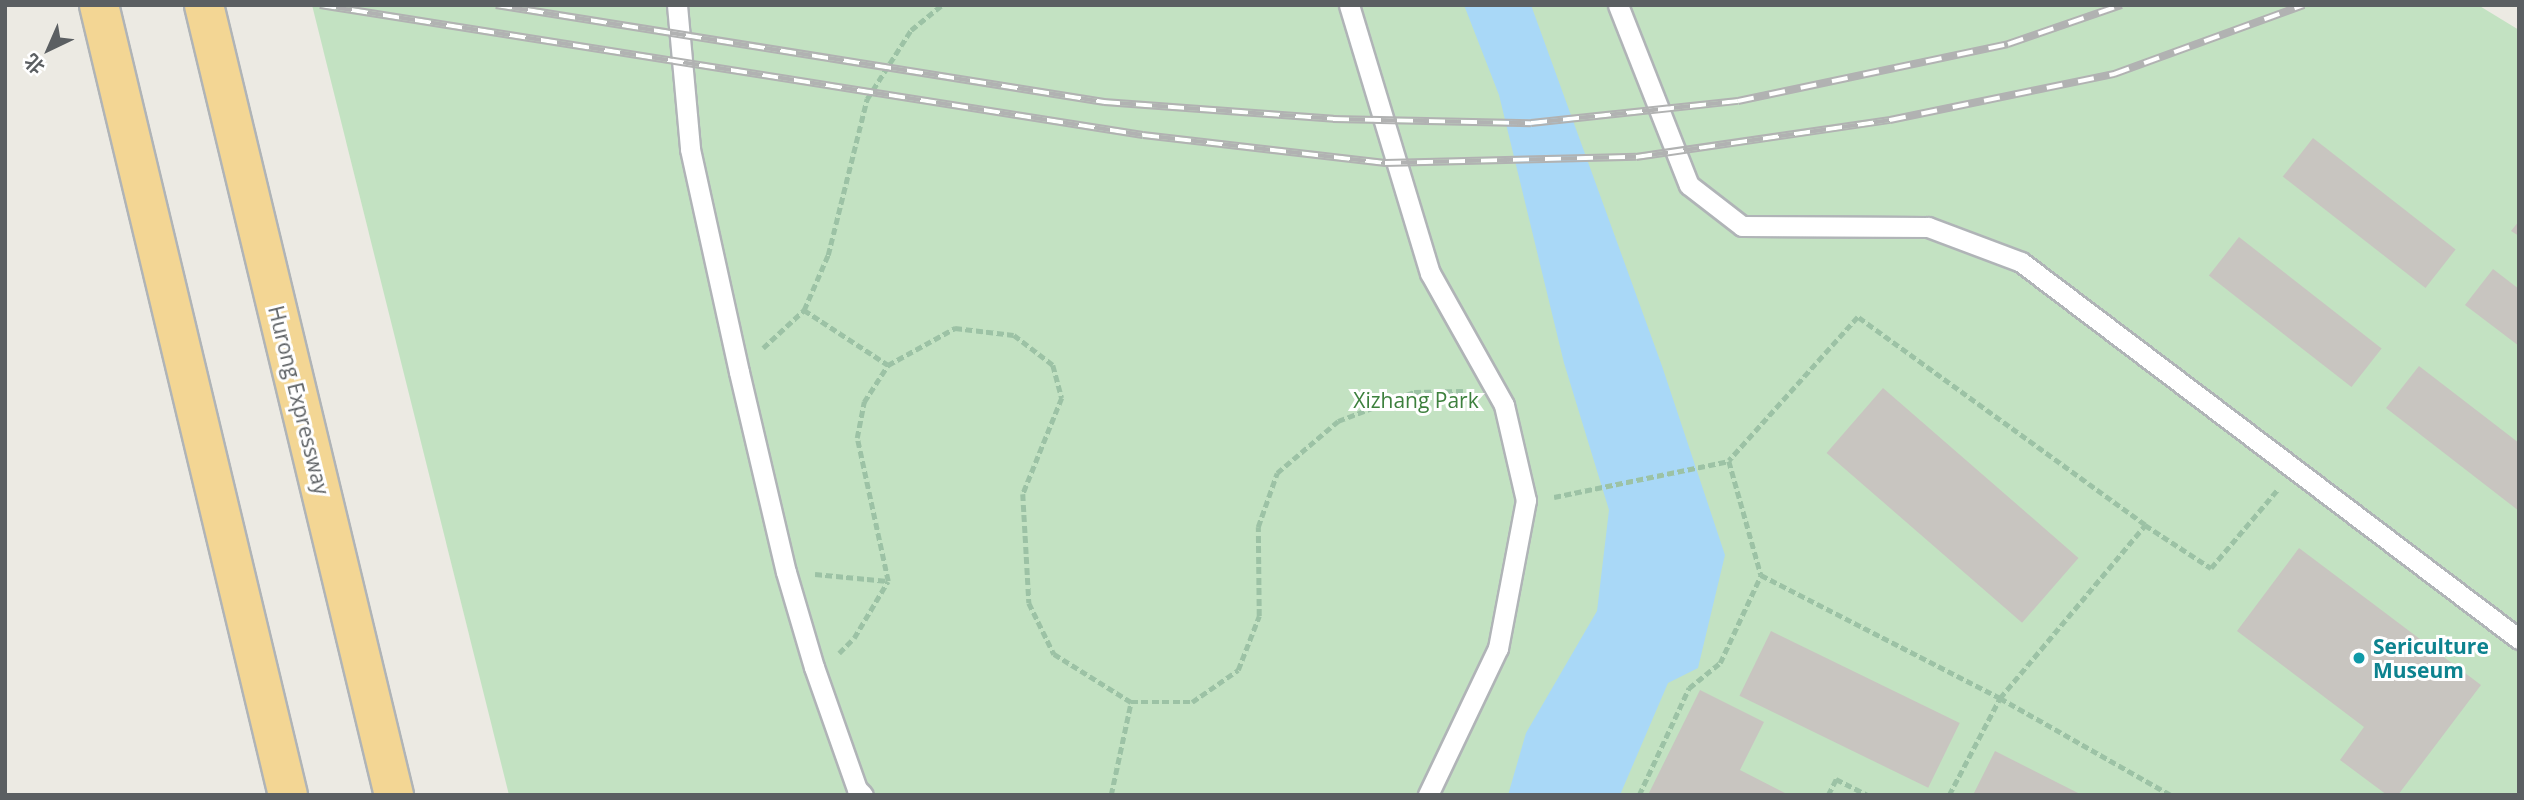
<!DOCTYPE html>
<html>
<head>
<meta charset="utf-8">
<style>
  body { margin:0 }
  #map { position:relative; width:2524px; height:800px; overflow:hidden; background:#eceae3; font-family:"Open Sans","Noto Sans SC",sans-serif }
  div>[style] { position:absolute }
  [style*='--x'] { left:calc(var(--x)*1px); top:calc(var(--y)*1px); width:calc(var(--w)*1px); rotate:calc(var(--a)*1deg) }
  .green>* { inset:0; background:#c3e2c2 }
  .water>* { inset:0; background:#a9d8f7 }
  .building>* { inset:0; background:#c8c5c0; transform-origin:0 0 }
  .path>* { height:4.5px; margin-top:-2.25px; transform-origin:0; background:repeating-linear-gradient(90deg,#9cc2a5 0 7px,transparent 0 10.5px) }
  .roads { filter:drop-shadow(2px 0 #b0b4b7) drop-shadow(-2px 0 #b0b4b7) drop-shadow(0 2px #b0b4b7) drop-shadow(0 -2px #b0b4b7) }
  .lane>* { height:19px; margin:-9.5px; padding:0 9.5px; transform-origin:9.5px; border-radius:9.5px; background:#fff }
  .highway>* { height:38px; margin:-19px; padding:0 19px; transform-origin:19px; border-radius:19px; background:#f3d694 }
  .rail>* { height:8px; margin-top:-4px; transform-origin:0; background:repeating-linear-gradient(90deg,#fff 0 16px,#b1b2b2 0 32px); box-sizing:border-box; border-block:2px solid #b1b2b2 }
  .dots>* { width:19px; height:19px; translate:-50% -50%; box-sizing:border-box; border:4px solid #fff; border-radius:50% }
  span { translate:-50% -50%; white-space:nowrap; text-align:center; line-height:1.15; -webkit-text-stroke:6px #fff; paint-order:stroke }
  .street-label { font-size:21px; color:#5b5f62 }
  .park-label { font-size:21px; color:#3d803d }
  .culture-label { font-size:21px; color:#0d838f; font-weight:700 }
  .left { translate:0 -50%; text-align:left }
  .frame { position:absolute; inset:0; border:7px solid #5b5f62; pointer-events:none }
  .north { position:absolute; left:14px; top:14px; width:70px; height:70px; -webkit-text-stroke:5px #fff; paint-order:stroke; rotate:224deg; font-size:19px; font-weight:700; line-height:28px; text-align:center; color:#5b5f62 }
  .north::after { content:''; display:block; margin:auto; width:24px; height:32px; background:#5b5f62; clip-path:polygon(50% 0,100% 100%,50% 72%,0 100%) }
</style>
</head>
<body>
<div id="map">
  <div class="green">
    <i style="clip-path:polygon(312px 5px,2478px 5px,2519px 30px,2519px 795px,509px 795px)"></i>
  </div>
  <div class="water">
    <i style="clip-path:polygon(1464px 5px,1531px 5px,1662px 366px,1725px 555px,1698px 668px,1668px 683px,1620px 795px,1508px 795px,1526px 733px,1597px 611px,1609px 510px,1564px 363px,1499px 95px)"></i>
  </div>
  <div class="building">
    <i style="left:2313px;top:138px;width:181px;height:49px;rotate:38deg"></i>
    <i style="clip-path:polygon(2519px 221px,2519px 236px,2511px 231px)"></i>
    <i style="left:2239px;top:237px;width:181px;height:49px;rotate:38deg"></i>
    <i style="clip-path:polygon(2493px 269px,2519px 289px,2519px 346px,2465px 305px)"></i>
    <i style="clip-path:polygon(2419px 366px,2519px 443px,2519px 511px,2386px 408px)"></i>
    <i style="left:1883px;top:388px;width:259px;height:86px;rotate:41deg"></i>
    <i style="clip-path:polygon(2299px 548px,2481px 685px,2398px 795px,2387px 795px,2340px 760px,2364px 727px,2237px 631px)"></i>
    <i style="left:1771px;top:631px;width:210px;height:72px;rotate:26deg"></i>
    <i style="clip-path:polygon(1700px 690px,1764px 722px,1740px 770px,1789px 795px,1648px 795px)"></i>
    <i style="clip-path:polygon(1995px 751px,2082px 795px,1973px 795px)"></i>
  </div>
  <div class="path">
    <i style="--x:804;--y:310;--w:100;--a:33.2"></i>
    <i style="--x:763;--y:348;--w:56;--a:-42.8"></i>
    <i style="--x:804;--y:310;--w:60;--a:-66.4"></i>
    <i style="--x:828;--y:255;--w:161;--a:-76"></i>
    <i style="--x:867;--y:99;--w:82;--a:-57.5"></i>
    <i style="--x:911;--y:30;--w:40;--a:-39"></i>
    <i style="--x:1554;--y:497;--w:179;--a:-11.6"></i>
    <i style="--x:2145;--y:525;--w:354;--a:-144.1"></i>
    <i style="--x:1858;--y:317;--w:193;--a:131.9"></i>
    <i style="--x:1729;--y:461;--w:118;--a:74.3"></i>
    <i style="--x:1761;--y:575;--w:269;--a:27.2"></i>
    <i style="--x:2000;--y:698;--w:197;--a:29.6"></i>
    <i style="--x:815;--y:574;--w:73;--a:5.5"></i>
    <i style="--x:839;--y:653;--w:21;--a:-45"></i>
    <i style="--x:854;--y:638;--w:66;--a:-59.2"></i>
    <i style="--x:888;--y:581;--w:146;--a:-102.2"></i>
    <i style="--x:857;--y:438;--w:37;--a:-79"></i>
    <i style="--x:864;--y:402;--w:44;--a:-57"></i>
    <i style="--x:888;--y:365;--w:77;--a:-28.9"></i>
    <i style="--x:955;--y:328;--w:59;--a:6.8"></i>
    <i style="--x:1014;--y:335;--w:49;--a:37.6"></i>
    <i style="--x:1053;--y:365;--w:34;--a:75"></i>
    <i style="--x:1062;--y:398;--w:104;--a:112.1"></i>
    <i style="--x:1023;--y:494;--w:109;--a:86.8"></i>
    <i style="--x:1029;--y:603;--w:57;--a:63.9"></i>
    <i style="--x:1054;--y:654;--w:91;--a:31.9"></i>
    <i style="--x:1131;--y:702;--w:61;--a:0"></i>
    <i style="--x:1192;--y:702;--w:56;--a:-34.8"></i>
    <i style="--x:1238;--y:670;--w:58;--a:-68.7"></i>
    <i style="--x:1259;--y:616;--w:89;--a:-90.6"></i>
    <i style="--x:1258;--y:527;--w:57;--a:-70.6"></i>
    <i style="--x:1277;--y:473;--w:80;--a:-40.4"></i>
    <i style="--x:1338;--y:421;--w:81;--a:-20.9"></i>
    <i style="--x:1414;--y:392;--w:49;--a:-1.2"></i>
    <i style="--x:1111;--y:795;--w:95;--a:-77.9"></i>
    <i style="--x:1639;--y:795;--w:118;--a:-65"></i>
    <i style="--x:1689;--y:688;--w:40;--a:-39"></i>
    <i style="--x:1720;--y:663;--w:97;--a:-65"></i>
    <i style="--x:1828;--y:795;--w:18;--a:-63"></i>
    <i style="--x:1836;--y:779;--w:36;--a:27"></i>
    <i style="--x:1949;--y:795;--w:110;--a:-62.3"></i>
    <i style="--x:2000;--y:698;--w:226;--a:-50"></i>
    <i style="--x:2145;--y:525;--w:79;--a:33.1"></i>
    <i style="--x:2211;--y:568;--w:104;--a:-49.7"></i>
  </div>
  <div class="roads">
    <div class="lane">
      <i style="--x:677;--y:5;--w:145;--a:84.8"></i>
      <i style="--x:690;--y:149;--w:228;--a:77.6"></i>
      <i style="--x:739;--y:372;--w:205;--a:76.8"></i>
      <i style="--x:786;--y:572;--w:99;--a:73.6"></i>
      <i style="--x:814;--y:667;--w:129;--a:70.6"></i>
      <i style="--x:857;--y:789;--w:8;--a:45"></i>
      <i style="--x:1349;--y:5;--w:280;--a:73.2"></i>
      <i style="--x:1430;--y:273;--w:151;--a:60.7"></i>
      <i style="--x:1504;--y:405;--w:98;--a:77"></i>
      <i style="--x:1526;--y:500;--w:151;--a:100.7"></i>
      <i style="--x:1498;--y:648;--w:163;--a:115.5"></i>
      <i style="--x:1618;--y:5;--w:193;--a:68.5"></i>
      <i style="--x:1689;--y:185;--w:67;--a:37.7"></i>
      <i style="--x:1742;--y:226;--w:186;--a:0.3"></i>
      <i style="--x:1928;--y:227;--w:99;--a:20.6"></i>
      <i style="--x:2021;--y:262;--w:625;--a:37.13"></i>
    </div>
    <div class="highway">
      <i style="--x:99;--y:5;--w:812;--a:76.55"></i>
      <i style="--x:204;--y:5;--w:813;--a:76.48"></i>
    </div>
  </div>
  <div class="rail">
    <i style="--x:320;--y:5;--w:833;--a:8.98"></i>
    <i style="--x:1143;--y:135;--w:244;--a:6.6"></i>
    <i style="--x:1385;--y:163;--w:251;--a:-1.4"></i>
    <i style="--x:1636;--y:157;--w:257;--a:-8.3"></i>
    <i style="--x:1890;--y:120;--w:229;--a:-11.6"></i>
    <i style="--x:2114;--y:74;--w:202;--a:-20"></i>
    <i style="--x:496;--y:5;--w:616;--a:9.06"></i>
    <i style="--x:1104;--y:102;--w:230;--a:4.2"></i>
    <i style="--x:1333;--y:119;--w:198;--a:1.2"></i>
    <i style="--x:1531;--y:123;--w:208;--a:-6.1"></i>
    <i style="--x:1738;--y:101;--w:276;--a:-11.9"></i>
    <i style="--x:2008;--y:44;--w:120;--a:-19"></i>
  </div>
  <div class="dots">
    <i style="left:2359px;top:658px;background:#0f9aa8"></i>
  </div>
  <div class="street-label">
    <span style="left:299px;top:400px;rotate:76deg">Hurong Expressway</span>
  </div>
  <div class="park-label">
    <span style="left:1416px;top:400px">Xizhang Park</span>
  </div>
  <div class="culture-label">
    <span class="left" style="left:2373px;top:658px">Sericulture<br>Museum</span>
  </div>
  <div class="frame"></div>
  <div class="north">北</div>
</div>
</body>
</html>
